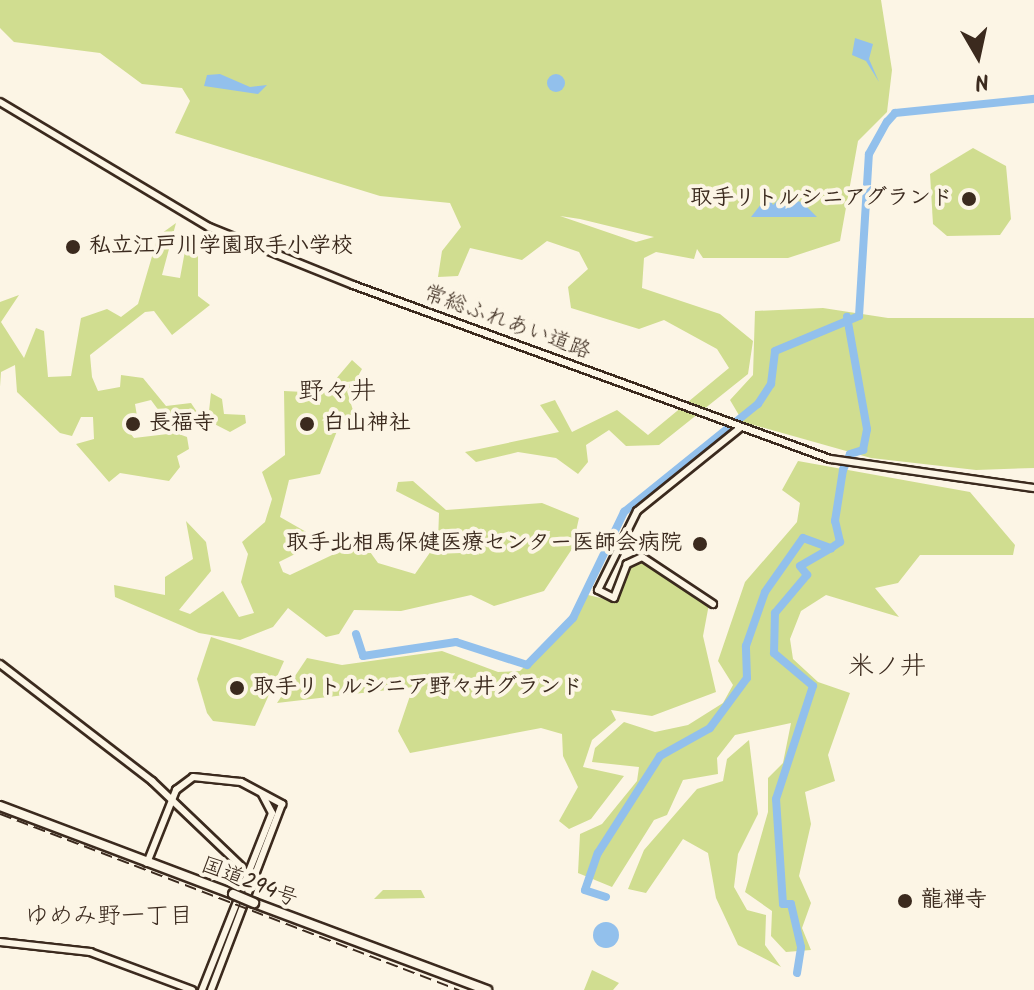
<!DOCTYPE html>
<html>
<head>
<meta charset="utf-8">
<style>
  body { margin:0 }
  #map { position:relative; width:1034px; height:990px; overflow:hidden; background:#fcf5e5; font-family:Kalam,"Klee One",sans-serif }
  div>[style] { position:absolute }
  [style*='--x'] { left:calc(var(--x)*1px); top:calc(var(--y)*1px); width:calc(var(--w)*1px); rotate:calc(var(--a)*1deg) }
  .green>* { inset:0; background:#d0dd90 }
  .water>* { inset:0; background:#92c0ec }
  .round { border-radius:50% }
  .river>* { height:8px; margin:-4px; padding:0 4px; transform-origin:4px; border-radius:4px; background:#92c0ec }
  .roads { filter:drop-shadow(2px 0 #3b2a1e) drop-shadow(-2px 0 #3b2a1e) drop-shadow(0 2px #3b2a1e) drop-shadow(0 -2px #3b2a1e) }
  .secondary>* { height:6px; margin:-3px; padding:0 3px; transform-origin:3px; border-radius:3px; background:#fcf5e5 }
  .highway>* { height:8px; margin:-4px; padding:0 4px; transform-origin:4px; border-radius:4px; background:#fcf5e5 }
  .rail>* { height:2px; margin-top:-1px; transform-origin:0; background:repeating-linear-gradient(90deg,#3b2a1e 0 12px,transparent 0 18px) }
  .bridges { filter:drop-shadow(2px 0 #3b2a1e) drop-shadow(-2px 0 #3b2a1e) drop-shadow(0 2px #3b2a1e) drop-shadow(0 -2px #3b2a1e) }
  .highway-bridge>* { height:8px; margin:-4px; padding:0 4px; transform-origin:4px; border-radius:4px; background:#fcf5e5 }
  .dots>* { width:22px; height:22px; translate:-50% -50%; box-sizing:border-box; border:4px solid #fcf5e5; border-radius:50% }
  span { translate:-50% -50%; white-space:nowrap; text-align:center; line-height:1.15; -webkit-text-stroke:8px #fcf5e5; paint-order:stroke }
  .poi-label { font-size:22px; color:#3b2a1e; font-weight:700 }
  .right { translate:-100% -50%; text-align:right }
  .left { translate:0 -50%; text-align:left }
  .street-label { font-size:22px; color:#3b2a1e }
  .neighbourhood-label { font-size:24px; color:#3b2a1e }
  .quarter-label { font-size:26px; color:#3b2a1e }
  .north { position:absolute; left:938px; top:16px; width:80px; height:80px; -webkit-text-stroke:6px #fcf5e5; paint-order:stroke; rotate:171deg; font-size:22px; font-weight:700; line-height:32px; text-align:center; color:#3b2a1e }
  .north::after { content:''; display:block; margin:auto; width:28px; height:36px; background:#3b2a1e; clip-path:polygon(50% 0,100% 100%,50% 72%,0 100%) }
</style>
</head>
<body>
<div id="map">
  <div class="green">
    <i style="clip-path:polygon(evenodd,0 0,881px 0,892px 70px,887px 112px,858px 141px,840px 241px,788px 258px,703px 258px,697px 249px,694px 259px,656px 252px,644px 258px,642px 288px,720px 314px,753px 341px,748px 374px,659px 445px,626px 446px,609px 430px,586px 445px,588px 462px,578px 474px,556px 458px,518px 452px,476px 462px,465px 452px,559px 432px,540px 405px,555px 400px,572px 432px,617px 410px,648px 435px,729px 368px,717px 349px,664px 320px,639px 329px,571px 308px,568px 287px,588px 269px,579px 252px,547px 241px,522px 260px,470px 248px,458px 276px,438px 277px,442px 251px,461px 227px,450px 203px,380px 196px,175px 133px,190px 101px,182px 88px,142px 84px,100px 53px,14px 42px,0 28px,0 0,560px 216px,580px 219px,654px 237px,636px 242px,560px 216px)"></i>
    <i style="clip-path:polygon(973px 148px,1006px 166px,1011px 219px,1000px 235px,947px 236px,933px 224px,930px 174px)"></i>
    <i style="clip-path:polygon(176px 223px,162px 275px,180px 278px,187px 240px,198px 235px,198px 296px,210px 305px,172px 335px,154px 311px,145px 312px,90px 355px,92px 377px,98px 391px,120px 387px,121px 375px,143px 378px,166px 406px,191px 403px,197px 412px,209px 411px,211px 393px,222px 399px,224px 414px,245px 415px,246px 423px,230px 432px,191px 412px,162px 415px,151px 400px,135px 404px,137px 416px,125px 427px,134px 438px,176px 433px,187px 437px,189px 449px,177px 456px,180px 467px,169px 481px,120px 473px,109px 482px,76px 444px,94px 439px,93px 417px,81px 417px,72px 436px,60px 433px,17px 392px,15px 365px,1px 372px,0 387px,0 302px,19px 295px,1px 322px,24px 358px,36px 328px,44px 331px,48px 377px,71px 376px,81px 318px,107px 309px,121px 317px,138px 304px,158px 236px)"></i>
    <i style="clip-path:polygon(823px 308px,888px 318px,1034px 318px,1034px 468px,976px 470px,871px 458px,743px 422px,730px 400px,753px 375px,755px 311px)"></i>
    <i style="clip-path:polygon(352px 360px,362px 369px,348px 394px,355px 417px,339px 426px,320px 474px,289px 480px,280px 517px,308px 533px,305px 549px,279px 562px,283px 572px,290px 575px,349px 547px,368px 549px,378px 563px,415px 574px,438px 541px,439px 513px,396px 491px,398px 482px,413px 481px,446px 510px,542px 503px,579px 518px,572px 549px,544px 591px,494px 606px,471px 595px,401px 611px,354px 610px,339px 634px,326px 637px,288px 608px,273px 627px,240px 640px,199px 633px,115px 597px,114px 585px,165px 595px,165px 577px,193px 559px,186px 521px,206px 542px,211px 571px,179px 610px,190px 614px,223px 591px,239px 617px,254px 613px,241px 582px,248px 554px,242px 542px,265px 522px,272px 499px,262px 472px,285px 455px,284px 391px,324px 393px)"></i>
    <i style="clip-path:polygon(798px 461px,970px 492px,1015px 545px,1013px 555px,920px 555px,898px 583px,875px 588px,899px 617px,826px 595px,801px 611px,790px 639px,793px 659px,818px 682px,850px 693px,828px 755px,835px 781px,805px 792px,811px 824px,799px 876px,811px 903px,802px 928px,811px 950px,786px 952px,771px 936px,772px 911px,745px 892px,768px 812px,768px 778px,783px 763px,791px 723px,735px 735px,717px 758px,718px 774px,683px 780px,667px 815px,654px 820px,612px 887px,578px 873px,580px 834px,602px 824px,637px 781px,639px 767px,592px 762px,595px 748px,624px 722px,655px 732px,688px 725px,723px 703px,733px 685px,718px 661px,745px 582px,797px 522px,800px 503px,782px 490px)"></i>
    <i style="clip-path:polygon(644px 560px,709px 604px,703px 636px,716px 692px,652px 716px,611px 710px,616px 720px,592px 740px,583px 767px,624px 776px,591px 819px,569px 829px,559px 821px,578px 787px,563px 756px,562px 734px,541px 728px,410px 753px,398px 731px,413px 687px,277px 703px,307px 658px,342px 665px,442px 651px,498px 672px,520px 671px,570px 621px,584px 594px,613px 601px,630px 565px)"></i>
    <i style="clip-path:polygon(211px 637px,284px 661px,255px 726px,213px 721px,207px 713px,197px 679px)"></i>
    <i style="clip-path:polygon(749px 740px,758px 814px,738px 854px,734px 887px,747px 910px,766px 915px,765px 945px,781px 967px,738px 945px,716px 898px,708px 853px,683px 839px,646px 893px,628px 889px,644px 850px,697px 789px,723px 781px,727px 759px)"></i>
    <i style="clip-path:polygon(383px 890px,421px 890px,425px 898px,374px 899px)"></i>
    <i style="clip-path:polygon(592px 970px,619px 983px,613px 990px,584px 990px)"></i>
  </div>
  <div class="water">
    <i style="clip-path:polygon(855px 38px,873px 44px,869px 59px,879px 82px,866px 61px,852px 55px)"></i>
    <i style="clip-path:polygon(220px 74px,250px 87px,267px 85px,258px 94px,204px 86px,207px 75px)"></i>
    <i class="round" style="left:547px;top:74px;width:18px;height:18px"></i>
    <i style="clip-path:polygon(768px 195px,773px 205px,780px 198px,802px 202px,817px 217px,751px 217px)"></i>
    <i class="round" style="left:593px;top:922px;width:26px;height:26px"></i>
  </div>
  <div class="river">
    <i style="--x:356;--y:634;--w:23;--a:72"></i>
    <i style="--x:363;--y:656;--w:94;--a:-8.6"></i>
    <i style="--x:456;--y:642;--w:75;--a:17.9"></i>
    <i style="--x:527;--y:665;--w:66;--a:-45.6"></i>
    <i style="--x:573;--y:618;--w:118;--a:-64.3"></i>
    <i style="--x:624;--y:512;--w:172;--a:-38.9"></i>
    <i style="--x:758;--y:404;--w:24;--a:-57"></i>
    <i style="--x:771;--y:384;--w:33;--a:-83"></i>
    <i style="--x:775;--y:351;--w:91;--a:-22.6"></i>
    <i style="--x:859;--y:316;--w:162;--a:-86.5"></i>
    <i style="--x:869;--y:154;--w:37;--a:-61"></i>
    <i style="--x:887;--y:122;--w:12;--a:-48"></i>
    <i style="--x:895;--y:113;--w:140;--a:-5.8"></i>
    <i style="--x:606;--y:897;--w:22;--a:-162"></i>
    <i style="--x:585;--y:890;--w:39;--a:-71"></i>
    <i style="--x:598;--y:853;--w:115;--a:-57.4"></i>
    <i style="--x:660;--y:756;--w:57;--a:-29.2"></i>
    <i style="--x:710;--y:728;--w:62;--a:-53.5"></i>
    <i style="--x:747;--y:678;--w:32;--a:-92"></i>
    <i style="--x:746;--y:646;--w:57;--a:-70.6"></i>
    <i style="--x:765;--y:592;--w:66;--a:-54.9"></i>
    <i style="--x:803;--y:538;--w:30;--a:20"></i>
    <i style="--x:831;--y:548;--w:11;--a:-34"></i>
    <i style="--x:840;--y:542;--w:22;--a:-103"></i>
    <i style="--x:835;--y:521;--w:52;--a:-81.1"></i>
    <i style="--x:843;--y:470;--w:17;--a:-66"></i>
    <i style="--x:850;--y:454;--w:14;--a:-17"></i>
    <i style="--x:863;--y:450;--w:21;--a:-79"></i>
    <i style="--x:867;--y:429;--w:114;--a:-100.1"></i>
    <i style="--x:797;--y:973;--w:26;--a:-81"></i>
    <i style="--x:801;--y:947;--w:44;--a:-103.1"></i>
    <i style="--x:791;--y:904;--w:8;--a:180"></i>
    <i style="--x:783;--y:904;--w:105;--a:-93.8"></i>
    <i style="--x:776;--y:799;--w:119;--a:-71.9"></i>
    <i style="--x:813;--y:686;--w:51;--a:-139.8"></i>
    <i style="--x:774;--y:653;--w:40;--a:-88.6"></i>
    <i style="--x:775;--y:613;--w:50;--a:-49.9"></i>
    <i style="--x:807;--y:575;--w:11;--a:-128"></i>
    <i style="--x:800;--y:566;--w:36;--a:-30"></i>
  </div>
  <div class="roads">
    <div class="secondary">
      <i style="--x:0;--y:102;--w:244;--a:30.9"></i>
      <i style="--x:209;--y:227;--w:155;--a:21.9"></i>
      <i style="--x:353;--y:285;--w:508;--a:20.04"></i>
      <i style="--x:830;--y:459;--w:206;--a:8.1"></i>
      <i style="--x:713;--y:604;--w:85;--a:-146.5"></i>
      <i style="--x:642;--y:557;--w:17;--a:155"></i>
      <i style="--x:627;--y:564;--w:36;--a:111"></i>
      <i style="--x:614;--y:598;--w:18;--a:-153"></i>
      <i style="--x:598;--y:590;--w:88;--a:-63.7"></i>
      <i style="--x:637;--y:511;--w:132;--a:-38.9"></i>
      <i style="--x:0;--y:664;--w:192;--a:37.6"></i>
      <i style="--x:152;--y:781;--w:124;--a:43.7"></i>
      <i style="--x:147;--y:863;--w:79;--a:-68.3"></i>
      <i style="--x:176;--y:790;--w:21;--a:-37"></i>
      <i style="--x:193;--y:777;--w:48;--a:5.9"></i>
      <i style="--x:241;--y:782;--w:47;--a:28.2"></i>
      <i style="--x:282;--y:804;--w:199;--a:110.9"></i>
      <i style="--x:0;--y:942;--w:91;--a:6.3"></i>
      <i style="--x:90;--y:952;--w:109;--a:20.4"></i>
      <i style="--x:202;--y:990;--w:190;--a:-68.4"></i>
      <i style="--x:272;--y:813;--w:21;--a:-118"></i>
    </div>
    <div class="highway">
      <i style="--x:0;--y:806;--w:249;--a:20.7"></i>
      <i style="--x:254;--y:903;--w:249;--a:20.5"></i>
    </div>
  </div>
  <div class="rail">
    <i style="--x:0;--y:814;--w:492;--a:21"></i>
  </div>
  <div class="bridges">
    <div class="highway-bridge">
      <i style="--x:233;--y:894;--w:23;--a:23"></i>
    </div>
  </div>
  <div class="dots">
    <i style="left:969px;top:199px;background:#3b2a1e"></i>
    <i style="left:73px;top:247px;background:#3b2a1e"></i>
    <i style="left:133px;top:424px;background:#3b2a1e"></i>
    <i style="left:307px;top:424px;background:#3b2a1e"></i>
    <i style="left:700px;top:544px;background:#3b2a1e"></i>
    <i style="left:237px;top:688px;background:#3b2a1e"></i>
    <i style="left:905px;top:901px;background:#3b2a1e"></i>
  </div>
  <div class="poi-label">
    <span class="right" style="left:953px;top:199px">取手リトルシニアグランド</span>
    <span class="left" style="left:89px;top:247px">私立江戸川学園取手小学校</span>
    <span class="left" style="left:149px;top:424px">長福寺</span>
    <span class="left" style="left:323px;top:424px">白山神社</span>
    <span class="right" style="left:682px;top:544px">取手北相馬保健医療センター医師会病院</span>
    <span class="left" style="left:253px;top:688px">取手リトルシニア野々井グランド</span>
    <span class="left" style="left:921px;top:901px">龍禅寺</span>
  </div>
  <div class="street-label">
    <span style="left:507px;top:323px;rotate:20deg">常総ふれあい道路</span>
    <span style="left:249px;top:883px;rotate:21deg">国道294号</span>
  </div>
  <div class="neighbourhood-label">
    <span style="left:109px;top:917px">ゆめみ野一丁目</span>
  </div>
  <div class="quarter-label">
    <span style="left:337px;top:393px">野々井</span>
    <span style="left:887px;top:668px">米ノ井</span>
  </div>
  <div class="north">N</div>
</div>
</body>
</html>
